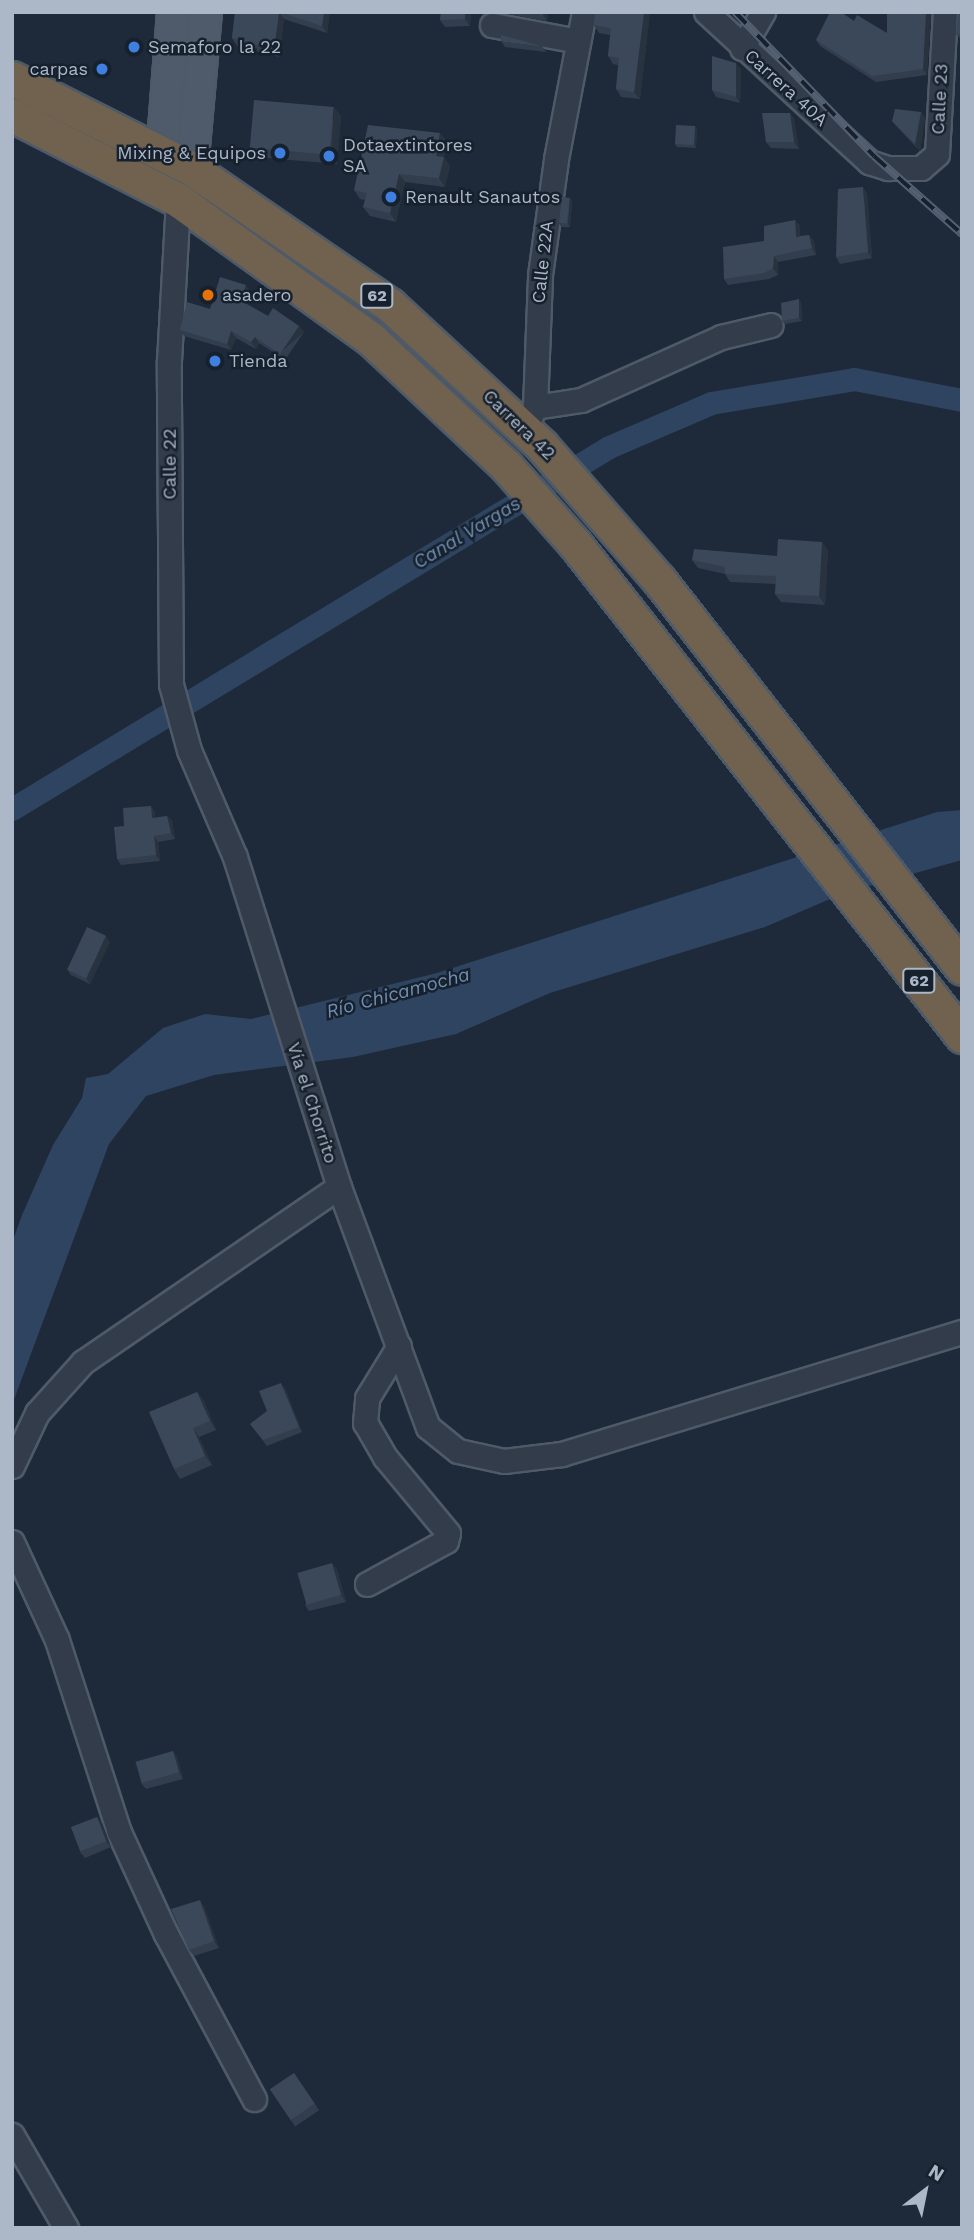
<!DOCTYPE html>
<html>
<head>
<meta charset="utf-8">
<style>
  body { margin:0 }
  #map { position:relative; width:974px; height:2240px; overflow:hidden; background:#1e2a39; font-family:"Work Sans",sans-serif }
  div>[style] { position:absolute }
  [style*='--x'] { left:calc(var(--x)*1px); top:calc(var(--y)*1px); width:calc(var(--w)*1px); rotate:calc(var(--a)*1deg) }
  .water>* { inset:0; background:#2e4460 }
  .canal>* { height:23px; margin:-11.5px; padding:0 11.5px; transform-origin:11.5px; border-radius:11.5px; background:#2e4460 }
  .roads { filter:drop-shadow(2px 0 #4f5a68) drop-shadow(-2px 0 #4f5a68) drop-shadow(0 2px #4f5a68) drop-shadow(0 -2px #4f5a68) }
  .minor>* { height:23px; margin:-11.5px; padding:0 11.5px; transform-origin:11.5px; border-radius:11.5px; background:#323c4a }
  .major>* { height:30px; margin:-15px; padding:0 15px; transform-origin:15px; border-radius:15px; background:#4f5b6a }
  .highway>* { height:33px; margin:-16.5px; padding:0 16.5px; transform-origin:16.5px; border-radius:16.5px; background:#70624e }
  .rail>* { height:8px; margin-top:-4px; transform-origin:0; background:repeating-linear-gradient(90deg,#17212e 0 16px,#536071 0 32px); box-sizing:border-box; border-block:2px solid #536071 }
  .wall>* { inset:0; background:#323e4d; transform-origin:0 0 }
  .shaded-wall>* { inset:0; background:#29323f; transform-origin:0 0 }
  .building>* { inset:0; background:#3a485a; transform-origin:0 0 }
  .dots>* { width:19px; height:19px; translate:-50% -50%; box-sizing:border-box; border:4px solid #17212e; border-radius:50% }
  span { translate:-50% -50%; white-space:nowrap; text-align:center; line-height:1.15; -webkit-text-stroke:5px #17212e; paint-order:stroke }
  .shield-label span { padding:2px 5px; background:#17212e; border:2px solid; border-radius:5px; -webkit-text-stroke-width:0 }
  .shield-label { font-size:16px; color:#acb7c7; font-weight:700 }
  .poi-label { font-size:18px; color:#acb7c7 }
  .left { translate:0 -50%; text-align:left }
  .right { translate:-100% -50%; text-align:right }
  .street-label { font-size:18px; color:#acb7c7 }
  .water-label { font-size:19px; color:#718eb2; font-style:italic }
  .frame { position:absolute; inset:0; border:14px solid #acb7c7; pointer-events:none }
  .north { position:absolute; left:890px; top:2156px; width:70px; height:70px; -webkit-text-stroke:5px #17212e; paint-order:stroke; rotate:32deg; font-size:19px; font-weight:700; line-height:28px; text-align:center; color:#acb7c7 }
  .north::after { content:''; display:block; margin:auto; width:24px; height:32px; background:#acb7c7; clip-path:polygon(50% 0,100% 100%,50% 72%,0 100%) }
</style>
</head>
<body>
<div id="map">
  <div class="water">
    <i style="clip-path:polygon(962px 810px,962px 860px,844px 893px,765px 927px,550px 993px,456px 1034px,353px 1057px,214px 1075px,146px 1096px,109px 1144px,12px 1405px,12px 1243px,22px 1215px,53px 1145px,82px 1098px,86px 1078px,108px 1074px,163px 1028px,205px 1014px,251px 1019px,437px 973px,937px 812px)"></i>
  </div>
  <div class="canal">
    <i style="--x:12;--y:809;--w:698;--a:-31.23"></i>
    <i style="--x:609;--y:447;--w:111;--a:-23.3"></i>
    <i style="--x:711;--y:403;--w:145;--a:-9.5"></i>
    <i style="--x:854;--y:379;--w:110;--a:11"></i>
  </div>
  <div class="roads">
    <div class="minor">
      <i style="--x:706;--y:12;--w:222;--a:42.6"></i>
      <i style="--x:869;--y:162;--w:20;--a:18"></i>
      <i style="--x:888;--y:168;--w:33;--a:0"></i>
      <i style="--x:921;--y:168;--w:21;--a:-41"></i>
      <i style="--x:937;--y:154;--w:142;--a:-86.8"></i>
      <i style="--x:492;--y:25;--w:87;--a:10.5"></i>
      <i style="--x:742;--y:48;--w:42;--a:-59.7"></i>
      <i style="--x:535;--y:407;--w:47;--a:-8.7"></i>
      <i style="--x:581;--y:400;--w:154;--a:-24.2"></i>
      <i style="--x:721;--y:337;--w:51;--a:-13.5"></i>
      <i style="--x:525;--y:429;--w:24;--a:-66"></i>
      <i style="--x:535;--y:407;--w:132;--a:-87.8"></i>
      <i style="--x:540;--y:275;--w:117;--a:-82.1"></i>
      <i style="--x:556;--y:159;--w:150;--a:-79.2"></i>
      <i style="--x:339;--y:1187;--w:256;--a:69.7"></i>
      <i style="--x:428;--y:1427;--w:38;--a:39"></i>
      <i style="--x:458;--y:1451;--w:47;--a:12.3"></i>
      <i style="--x:504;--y:1461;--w:58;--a:-6.9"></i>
      <i style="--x:562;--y:1454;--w:418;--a:-17"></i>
      <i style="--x:12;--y:1466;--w:59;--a:-64.7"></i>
      <i style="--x:37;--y:1413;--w:69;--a:-48"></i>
      <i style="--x:83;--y:1362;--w:310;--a:-34.4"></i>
      <i style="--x:339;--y:1187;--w:346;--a:-107.5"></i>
      <i style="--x:235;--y:857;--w:116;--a:-113.3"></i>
      <i style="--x:189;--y:750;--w:68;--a:-105.3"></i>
      <i style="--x:171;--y:684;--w:323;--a:-90.4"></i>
      <i style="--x:169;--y:361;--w:161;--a:-86.8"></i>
      <i style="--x:12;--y:1542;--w:108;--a:65.3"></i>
      <i style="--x:57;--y:1640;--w:202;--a:72.1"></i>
      <i style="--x:119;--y:1832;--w:112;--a:65.3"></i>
      <i style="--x:166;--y:1934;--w:187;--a:61.9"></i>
      <i style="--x:367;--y:1584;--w:90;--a:-28.6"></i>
      <i style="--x:446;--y:1541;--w:8;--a:-76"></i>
      <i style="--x:448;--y:1533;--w:99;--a:-129.7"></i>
      <i style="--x:385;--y:1457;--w:39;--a:-120"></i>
      <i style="--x:365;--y:1423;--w:25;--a:-85"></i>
      <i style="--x:367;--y:1398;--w:61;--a:-58.4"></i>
      <i style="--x:12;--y:2135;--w:108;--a:59.9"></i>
    </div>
    <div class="major">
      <i style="--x:169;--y:173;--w:19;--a:-111"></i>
      <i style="--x:162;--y:155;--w:143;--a:-85.6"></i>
      <i style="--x:183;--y:190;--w:23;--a:-67"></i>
      <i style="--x:192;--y:169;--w:158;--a:-84.9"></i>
    </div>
    <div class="highway">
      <i style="--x:12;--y:78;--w:202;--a:26.8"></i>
      <i style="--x:192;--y:169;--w:240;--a:34.5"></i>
      <i style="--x:390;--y:305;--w:207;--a:42.8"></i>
      <i style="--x:542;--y:446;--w:178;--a:48.9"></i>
      <i style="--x:659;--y:580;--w:492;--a:52"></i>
      <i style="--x:12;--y:115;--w:186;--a:27.1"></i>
      <i style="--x:178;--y:200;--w:239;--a:35.8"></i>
      <i style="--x:372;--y:340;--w:184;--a:43.2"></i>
      <i style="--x:506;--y:466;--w:104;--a:48.5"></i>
      <i style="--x:575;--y:544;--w:626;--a:51.81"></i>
    </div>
  </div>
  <div class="rail">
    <i style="--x:735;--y:12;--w:200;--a:46"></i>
    <i style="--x:874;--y:156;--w:118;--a:41.6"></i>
  </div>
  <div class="wall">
    <i style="clip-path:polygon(235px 12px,330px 12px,327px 33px,284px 19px,279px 57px,237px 46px,232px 38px)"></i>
    <i style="clip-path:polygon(441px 12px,471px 12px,470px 26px,445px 27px,440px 20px)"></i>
    <i style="clip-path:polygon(506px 12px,548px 12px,547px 21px,507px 14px)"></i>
    <i style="clip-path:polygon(650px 12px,640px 99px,621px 97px,616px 89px,618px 65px,613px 64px,608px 56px,610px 35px,599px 33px,594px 25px)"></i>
    <i style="clip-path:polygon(887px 12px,931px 12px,927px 75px,876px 82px,820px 46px,816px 40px,854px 21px,887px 33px)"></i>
    <i style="clip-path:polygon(962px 12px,962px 40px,956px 34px)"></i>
    <i style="clip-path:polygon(501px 41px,542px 46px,546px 52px,505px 47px)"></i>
    <i style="clip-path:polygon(741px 69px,740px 103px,716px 97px,712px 90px)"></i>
    <i style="clip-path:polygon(921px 112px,925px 118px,920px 151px,897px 127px,892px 121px)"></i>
    <i style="clip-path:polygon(790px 113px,794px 119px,799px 149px,771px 148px,766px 142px)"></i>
    <i style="clip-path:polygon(341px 116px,337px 164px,256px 157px,250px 148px)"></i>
    <i style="clip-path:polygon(695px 126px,697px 129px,696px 148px,677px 147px,675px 144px)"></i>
    <i style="clip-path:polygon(447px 141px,444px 157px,450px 166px,445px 187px,405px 182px,396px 222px,370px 216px,363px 207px,365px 200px,360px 199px,354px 190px)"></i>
    <i style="clip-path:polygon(867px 193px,872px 258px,840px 264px,836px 257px)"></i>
    <i style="clip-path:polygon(572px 201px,570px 227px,561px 227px,559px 223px)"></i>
    <i style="clip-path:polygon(795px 220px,800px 226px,800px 236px,809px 235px,814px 241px,816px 255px,778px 262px,778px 275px,769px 279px,728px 285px,724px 279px,764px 241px)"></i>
    <i style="clip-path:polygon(251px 292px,247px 304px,268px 316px,299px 326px,304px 332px,285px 360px,259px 343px,256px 349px,236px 338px,231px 350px,184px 336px,180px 330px,210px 309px)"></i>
    <i style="clip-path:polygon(801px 302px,802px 321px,785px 324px,782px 321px)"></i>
    <i style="clip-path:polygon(822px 542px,828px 550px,825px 605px,781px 602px,775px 594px,776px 584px,730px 582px,725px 574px,698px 568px,692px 560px,777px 556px)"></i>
    <i style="clip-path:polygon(151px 806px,155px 812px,155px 818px,167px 816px,172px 821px,175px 839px,158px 842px,160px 861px,121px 865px,117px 859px,124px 826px)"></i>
    <i style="clip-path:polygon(110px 942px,90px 984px,71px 975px,67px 969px)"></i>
    <i style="clip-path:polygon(285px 1388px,302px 1432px,267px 1446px,250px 1424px,267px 1411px)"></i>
    <i style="clip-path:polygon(197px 1392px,204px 1401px,216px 1430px,199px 1437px,212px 1465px,180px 1479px,174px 1469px)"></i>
    <i style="clip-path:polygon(337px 1569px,346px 1602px,309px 1611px,305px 1605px)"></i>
    <i style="clip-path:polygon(173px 1751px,177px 1757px,183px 1779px,146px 1789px,141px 1783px)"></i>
    <i style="clip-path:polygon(97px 1817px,102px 1823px,111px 1847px,85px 1858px,80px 1852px)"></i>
    <i style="clip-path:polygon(204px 1906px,219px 1948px,194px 1956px,189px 1950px)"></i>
    <i style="left:294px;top:2073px;width:45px;height:29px;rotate:56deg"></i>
  </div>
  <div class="shaded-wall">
    <i style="clip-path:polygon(279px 12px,284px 19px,279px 57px,274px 50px)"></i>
    <i style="clip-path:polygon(324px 12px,330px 12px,327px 33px,322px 26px)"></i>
    <i style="clip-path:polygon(465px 12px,471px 12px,470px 26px,465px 19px)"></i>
    <i style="clip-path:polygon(543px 12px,548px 12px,547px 21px,543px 15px)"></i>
    <i style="clip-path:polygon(644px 12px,650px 12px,640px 99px,634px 92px)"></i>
    <i style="clip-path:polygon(926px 12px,931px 12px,927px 75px,923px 69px)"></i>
    <i style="clip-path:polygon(736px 63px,741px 69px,740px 103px,736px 97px)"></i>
    <i style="clip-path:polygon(334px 107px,341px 116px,337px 164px,331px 154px)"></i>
    <i style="clip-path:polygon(921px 112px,925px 118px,920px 151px,915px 144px)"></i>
    <i style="clip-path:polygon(790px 113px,794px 119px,799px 149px,794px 142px)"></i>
    <i style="clip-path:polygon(695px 126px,697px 129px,696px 148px,694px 145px)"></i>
    <i style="clip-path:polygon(440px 133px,447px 141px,444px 157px,450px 166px,445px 187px,439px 178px,436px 156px)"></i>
    <i style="clip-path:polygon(399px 174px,405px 182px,396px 222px,390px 213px)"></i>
    <i style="clip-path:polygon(863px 187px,867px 193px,872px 258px,868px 252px)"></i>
    <i style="clip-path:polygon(570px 198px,572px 201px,570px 227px,568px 224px)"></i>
    <i style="clip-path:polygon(795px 220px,800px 226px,800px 243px,796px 237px)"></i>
    <i style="clip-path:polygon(809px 235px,814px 241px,816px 255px,812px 248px)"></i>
    <i style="clip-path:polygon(774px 256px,778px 262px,778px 275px,773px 268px)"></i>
    <i style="clip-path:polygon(246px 285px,251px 292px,246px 307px,241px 301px)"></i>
    <i style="clip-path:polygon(799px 299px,801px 302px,802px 321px,799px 318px)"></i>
    <i style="left:299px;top:326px;width:8px;height:34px;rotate:50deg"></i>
    <i style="clip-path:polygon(231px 331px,236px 338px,231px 350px,227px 344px)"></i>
    <i style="clip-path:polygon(255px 337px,259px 343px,256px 349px,251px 342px)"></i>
    <i style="clip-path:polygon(822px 542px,828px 550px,825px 605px,819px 596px)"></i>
    <i style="clip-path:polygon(151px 806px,155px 812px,156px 824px,152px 818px)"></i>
    <i style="clip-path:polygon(167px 816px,172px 821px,175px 839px,171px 833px)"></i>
    <i style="clip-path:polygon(154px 836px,158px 842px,160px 861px,156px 855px)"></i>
    <i style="clip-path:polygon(106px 936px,110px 942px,90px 984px,86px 978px)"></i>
    <i style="clip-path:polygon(281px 1383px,285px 1388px,302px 1432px,299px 1427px)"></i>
    <i style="clip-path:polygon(197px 1392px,204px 1401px,216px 1430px,210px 1421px)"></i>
    <i style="clip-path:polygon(193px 1428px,199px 1437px,212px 1465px,205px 1456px)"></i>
    <i style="clip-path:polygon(332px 1563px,337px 1569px,346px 1602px,341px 1595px)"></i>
    <i style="clip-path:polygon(173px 1751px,177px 1757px,183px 1779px,179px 1772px)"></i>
    <i style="clip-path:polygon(97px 1817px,102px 1823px,111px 1847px,106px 1841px)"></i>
    <i style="clip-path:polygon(200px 1900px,204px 1906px,219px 1948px,214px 1941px)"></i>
  </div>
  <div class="building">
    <i style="clip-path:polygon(235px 12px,279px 12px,274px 50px,232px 38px)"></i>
    <i style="clip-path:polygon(280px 12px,324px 12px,322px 26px)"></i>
    <i style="clip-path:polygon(441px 12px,465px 12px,465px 19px,440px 20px)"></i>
    <i style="clip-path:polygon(529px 12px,543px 12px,543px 15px)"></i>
    <i style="clip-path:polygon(595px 12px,644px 12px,634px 92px,616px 89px,619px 58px,608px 56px,611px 28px,594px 25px)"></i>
    <i style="clip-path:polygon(830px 12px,841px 12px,854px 21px,857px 15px,887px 33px,887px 12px,926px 12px,923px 69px,872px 76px,816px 40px)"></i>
    <i style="clip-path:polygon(958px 12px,962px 12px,962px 35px,956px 34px)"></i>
    <i style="clip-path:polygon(501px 35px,542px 46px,501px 41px)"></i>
    <i style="clip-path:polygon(712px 56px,736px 63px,736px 97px,712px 90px)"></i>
    <i style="left:254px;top:100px;width:80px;height:48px;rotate:5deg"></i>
    <i style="clip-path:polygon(895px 109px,921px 112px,915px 144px,892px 121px)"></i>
    <i style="clip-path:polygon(762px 113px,790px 113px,794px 142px,766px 142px)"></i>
    <i style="clip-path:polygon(368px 125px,440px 133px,436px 156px,444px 157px,439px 178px,399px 174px,390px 213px,363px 207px,367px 193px,354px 190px)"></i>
    <i style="left:676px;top:125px;width:19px;height:19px;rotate:3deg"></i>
    <i style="clip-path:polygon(863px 187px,868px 252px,836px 257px,838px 189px)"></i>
    <i style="left:562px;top:197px;width:8px;height:26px;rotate:7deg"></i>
    <i style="clip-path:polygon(795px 220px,796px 237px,809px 235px,812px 248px,774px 256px,773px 268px,764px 273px,724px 279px,723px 247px,764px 241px,764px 226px)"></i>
    <i style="clip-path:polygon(220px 277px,246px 285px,241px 301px,268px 316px,273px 308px,299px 326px,280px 354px,255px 337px,251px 342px,231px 331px,227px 344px,180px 330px,187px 302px,210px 309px)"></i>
    <i style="clip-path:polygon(799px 299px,799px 318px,782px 321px,781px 303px)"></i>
    <i style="clip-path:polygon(778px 539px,822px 542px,819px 596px,775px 594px,776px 576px,725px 574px,725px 567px,692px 560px,694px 549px,777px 556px)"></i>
    <i style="clip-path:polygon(151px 806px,152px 818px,167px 816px,171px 833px,154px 836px,156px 855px,117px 859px,114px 827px,124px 826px,123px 808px)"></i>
    <i style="left:87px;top:927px;width:21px;height:47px;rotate:25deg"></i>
    <i style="clip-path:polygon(281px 1383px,299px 1427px,263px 1440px,250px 1424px,267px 1411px,259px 1391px)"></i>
    <i style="clip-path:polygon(197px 1392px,210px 1421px,193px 1428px,205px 1456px,174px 1469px,149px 1412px)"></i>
    <i style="left:332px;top:1563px;width:33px;height:36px;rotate:74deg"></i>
    <i style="left:173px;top:1751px;width:22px;height:39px;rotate:74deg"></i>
    <i style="left:97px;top:1817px;width:26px;height:28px;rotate:69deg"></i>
    <i style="clip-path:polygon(200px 1900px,214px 1941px,189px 1950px,171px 1909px)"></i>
    <i style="left:294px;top:2073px;width:37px;height:29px;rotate:56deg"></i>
  </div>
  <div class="dots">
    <i style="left:134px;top:47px;background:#3f7fe0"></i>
    <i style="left:102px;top:69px;background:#3f7fe0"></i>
    <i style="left:280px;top:153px;background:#3f7fe0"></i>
    <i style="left:329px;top:156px;background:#3f7fe0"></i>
    <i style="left:391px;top:197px;background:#3f7fe0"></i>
    <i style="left:208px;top:295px;background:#e8710a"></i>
    <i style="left:215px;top:361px;background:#3f7fe0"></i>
  </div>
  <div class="shield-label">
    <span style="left:377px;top:296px">62</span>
    <span style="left:919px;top:981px">62</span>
  </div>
  <div class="poi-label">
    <span class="left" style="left:148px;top:47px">Semaforo la 22</span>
    <span class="right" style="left:88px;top:69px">carpas</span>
    <span class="left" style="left:343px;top:156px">Dotaextintores<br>SA</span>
    <span class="right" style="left:266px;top:153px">Mixing &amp; Equipos</span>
    <span class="left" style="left:405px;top:197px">Renault Sanautos</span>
    <span class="left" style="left:222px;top:295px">asadero</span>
    <span class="left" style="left:229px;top:361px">Tienda</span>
  </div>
  <div class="street-label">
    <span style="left:786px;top:88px;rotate:42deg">Carrera 40A</span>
    <span style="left:940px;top:99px;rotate:-87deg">Calle 23</span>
    <span style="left:543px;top:262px;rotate:-84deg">Calle 22A</span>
    <span style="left:519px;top:425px;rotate:44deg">Carrera 42</span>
    <span style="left:170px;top:464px;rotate:-90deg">Calle 22</span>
    <span style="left:312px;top:1103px;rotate:72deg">Vía el Chorrito</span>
  </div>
  <div class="water-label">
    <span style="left:467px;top:533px;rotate:-31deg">Canal Vargas</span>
    <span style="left:398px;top:993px;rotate:-15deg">Río Chicamocha</span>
  </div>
  <div class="frame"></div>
  <div class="north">N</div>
</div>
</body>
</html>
